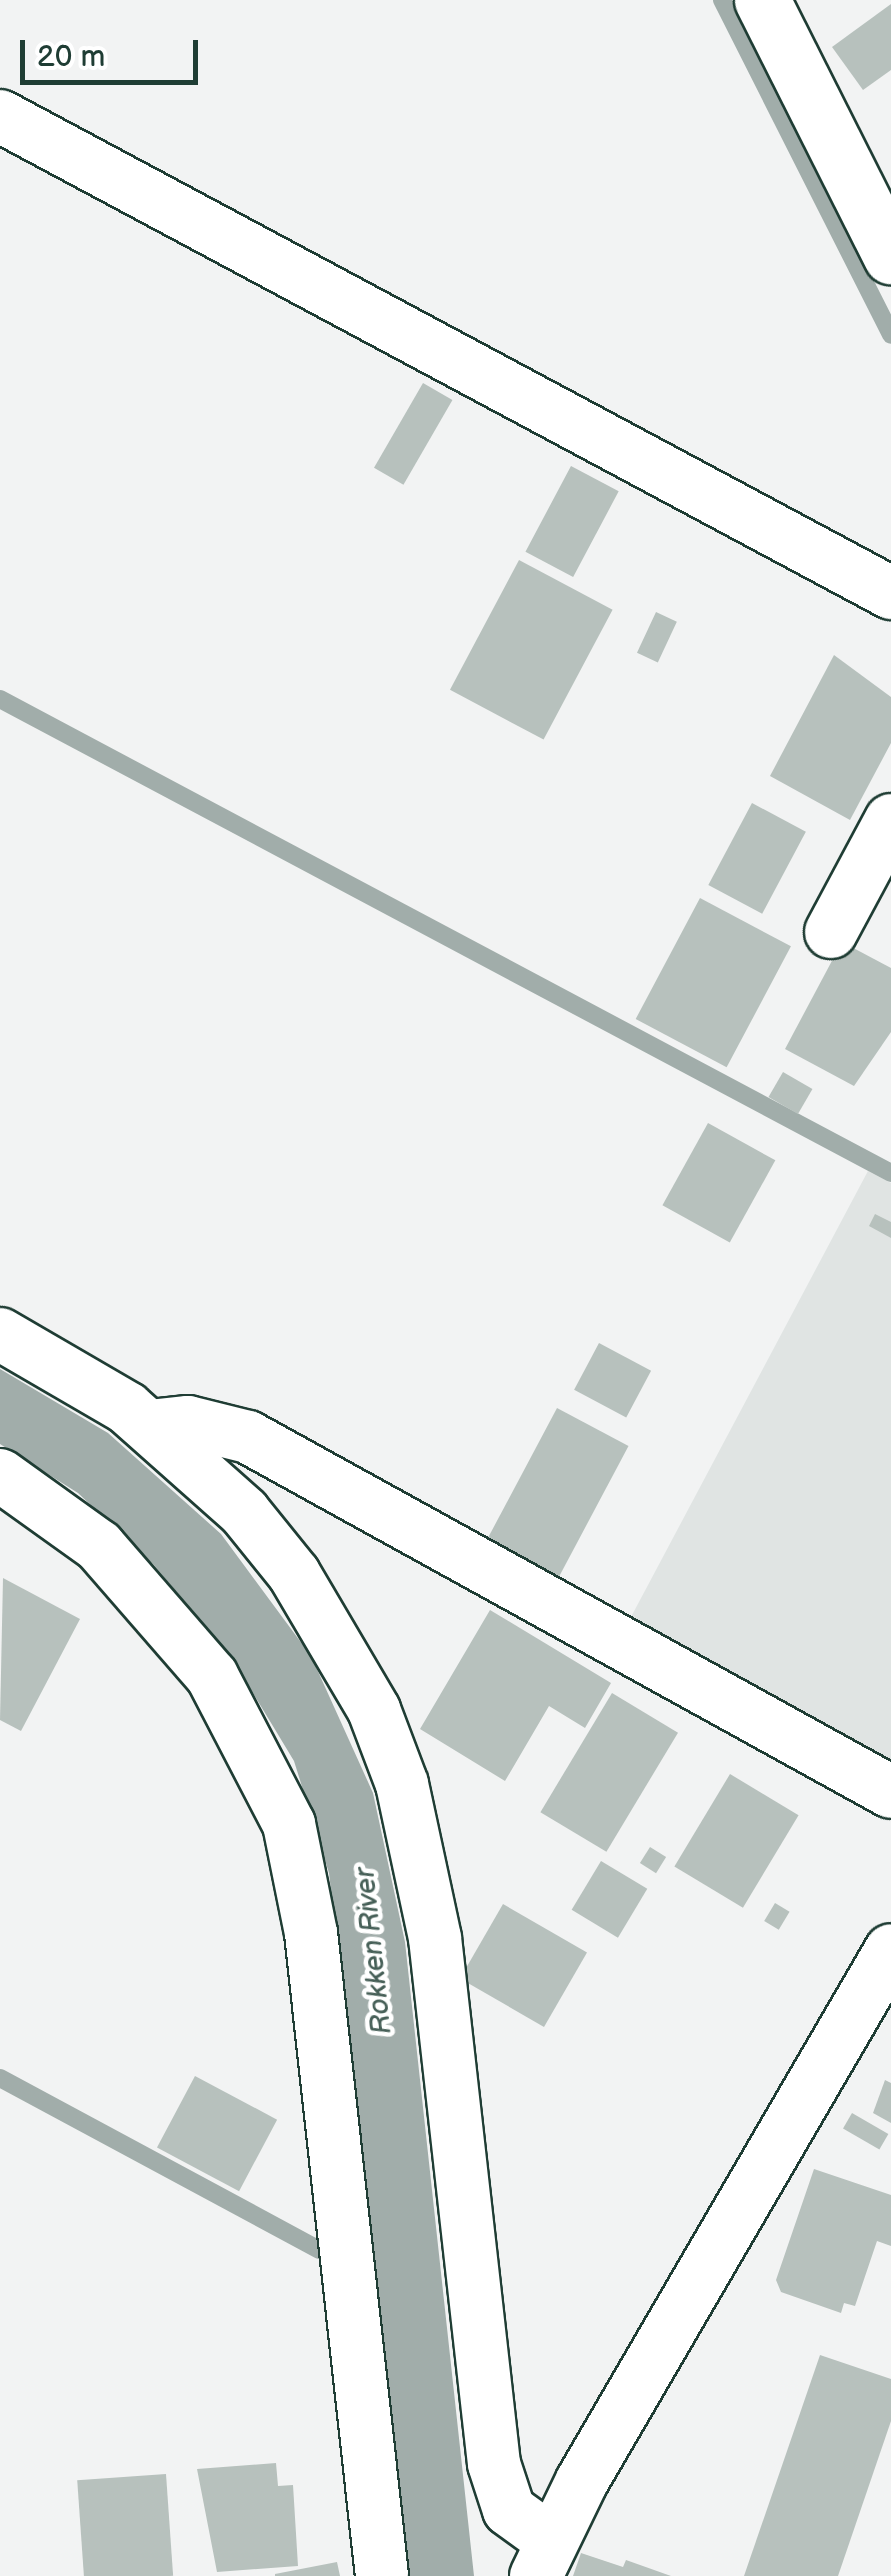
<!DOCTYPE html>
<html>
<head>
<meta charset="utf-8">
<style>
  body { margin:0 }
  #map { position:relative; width:891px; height:2576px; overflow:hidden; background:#f2f3f3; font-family:"Balsamiq Sans",sans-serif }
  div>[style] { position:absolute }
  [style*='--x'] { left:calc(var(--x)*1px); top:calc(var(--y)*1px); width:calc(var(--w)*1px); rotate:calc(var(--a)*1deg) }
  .built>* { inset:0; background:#e0e4e3 }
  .water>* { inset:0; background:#a1adaa }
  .stream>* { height:18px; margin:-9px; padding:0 9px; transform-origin:9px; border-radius:9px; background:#a1adaa }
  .building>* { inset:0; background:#b7c1bd; transform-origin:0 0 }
  .roads { filter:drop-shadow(2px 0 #1f3d34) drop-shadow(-2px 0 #1f3d34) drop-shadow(0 2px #1f3d34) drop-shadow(0 -2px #1f3d34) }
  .minor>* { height:52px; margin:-26px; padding:0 26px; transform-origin:26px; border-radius:26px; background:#fff }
  .tertiary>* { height:55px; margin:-27.5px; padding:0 27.5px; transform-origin:27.5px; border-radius:27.5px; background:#fff }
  span { translate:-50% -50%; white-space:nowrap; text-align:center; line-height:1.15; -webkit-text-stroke:9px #fff; paint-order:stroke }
  .water-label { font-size:28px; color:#465f57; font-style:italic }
  .scale { position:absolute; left:20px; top:40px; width:178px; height:45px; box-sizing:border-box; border:5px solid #1f3d34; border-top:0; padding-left:12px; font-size:30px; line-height:35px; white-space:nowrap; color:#1f3d34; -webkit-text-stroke:8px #fff; paint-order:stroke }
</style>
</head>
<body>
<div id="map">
  <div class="built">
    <i style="clip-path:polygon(868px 1171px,891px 1183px,891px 1777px,636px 1635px,631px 1617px)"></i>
  </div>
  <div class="water">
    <i style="clip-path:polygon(0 1369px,108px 1433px,221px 1534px,311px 1656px,373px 1793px,405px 1942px,474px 2576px,409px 2576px,329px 1873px,294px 1761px,233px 1660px,154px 1565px,78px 1493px,0 1444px)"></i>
  </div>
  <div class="stream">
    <i style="--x:722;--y:0;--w:375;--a:63.2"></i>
    <i style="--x:0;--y:699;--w:1009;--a:28.01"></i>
    <i style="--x:0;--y:2078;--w:363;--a:28.3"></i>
  </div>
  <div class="building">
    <i style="clip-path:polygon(891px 4px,891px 70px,863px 90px,832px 47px)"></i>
    <i style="left:423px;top:383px;width:34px;height:98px;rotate:30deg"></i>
    <i style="left:571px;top:466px;width:54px;height:97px;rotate:28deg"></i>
    <i style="left:519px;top:560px;width:106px;height:147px;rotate:28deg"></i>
    <i style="left:656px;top:612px;width:23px;height:45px;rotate:25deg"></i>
    <i style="clip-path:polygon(834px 655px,891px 697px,891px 743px,850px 820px,770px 776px)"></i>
    <i style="left:752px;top:803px;width:61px;height:93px;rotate:28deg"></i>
    <i style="left:700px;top:898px;width:103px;height:137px;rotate:28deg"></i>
    <i style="clip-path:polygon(842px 942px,891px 968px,891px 1032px,854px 1086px,785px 1049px)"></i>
    <i style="left:783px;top:1072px;width:34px;height:29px;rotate:30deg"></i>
    <i style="left:708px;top:1123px;width:77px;height:94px;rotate:29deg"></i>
    <i style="clip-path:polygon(875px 1214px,891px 1222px,891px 1238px,869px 1226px)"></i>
    <i style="left:599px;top:1343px;width:59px;height:53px;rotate:28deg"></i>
    <i style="left:557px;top:1408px;width:81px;height:160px;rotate:28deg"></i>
    <i style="clip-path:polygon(3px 1578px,80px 1619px,21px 1731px,0 1720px)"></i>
    <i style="clip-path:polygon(490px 1610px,611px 1683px,585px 1728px,549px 1706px,505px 1781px,420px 1729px)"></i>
    <i style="left:612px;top:1693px;width:77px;height:139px;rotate:31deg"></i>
    <i style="left:730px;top:1774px;width:80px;height:108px;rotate:31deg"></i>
    <i style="left:650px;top:1847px;width:19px;height:19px;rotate:32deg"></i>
    <i style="left:601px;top:1861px;width:54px;height:57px;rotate:31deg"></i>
    <i style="left:775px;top:1903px;width:17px;height:21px;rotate:31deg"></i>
    <i style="left:503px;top:1904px;width:97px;height:86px;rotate:30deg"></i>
    <i style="left:195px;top:2076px;width:93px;height:81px;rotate:28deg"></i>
    <i style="clip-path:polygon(885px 2080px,891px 2083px,891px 2123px,873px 2113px)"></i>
    <i style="left:852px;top:2113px;width:42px;height:18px;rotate:30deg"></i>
    <i style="clip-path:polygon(814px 2169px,891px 2195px,891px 2246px,877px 2241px,855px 2306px,844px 2303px,841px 2313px,781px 2292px,776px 2280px)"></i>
    <i style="clip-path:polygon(820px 2355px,891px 2379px,891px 2421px,838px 2576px,744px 2576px)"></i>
    <i style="clip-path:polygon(276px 2463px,278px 2486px,293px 2485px,298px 2566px,217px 2572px,197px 2469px)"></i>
    <i style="left:166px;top:2474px;width:102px;height:89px;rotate:86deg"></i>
    <i style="clip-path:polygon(581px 2553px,623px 2567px,626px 2560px,671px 2576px,573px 2576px)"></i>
    <i style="clip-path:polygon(337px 2562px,340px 2576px,275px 2576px,275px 2574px)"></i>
  </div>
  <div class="roads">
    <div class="minor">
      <i style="--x:0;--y:116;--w:1011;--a:28.16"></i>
      <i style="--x:831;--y:932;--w:127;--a:-61.8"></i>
      <i style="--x:0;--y:1334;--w:147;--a:30.2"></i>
      <i style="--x:127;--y:1408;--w:157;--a:41.6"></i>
      <i style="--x:244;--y:1512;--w:80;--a:51.1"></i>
      <i style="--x:294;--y:1574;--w:158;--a:59.5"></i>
      <i style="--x:374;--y:1710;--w:79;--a:69.3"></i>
      <i style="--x:402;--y:1784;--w:157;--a:77.9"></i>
      <i style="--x:435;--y:1938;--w:529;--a:83.6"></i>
      <i style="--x:494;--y:2464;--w:48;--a:71.9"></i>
      <i style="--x:509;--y:2510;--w:49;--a:35.9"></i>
      <i style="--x:149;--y:1426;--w:39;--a:-6"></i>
      <i style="--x:188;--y:1422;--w:62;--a:14"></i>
      <i style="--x:248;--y:1437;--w:734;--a:28.9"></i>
      <i style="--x:0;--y:1475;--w:122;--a:35.6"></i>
      <i style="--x:99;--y:1546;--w:172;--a:49"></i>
      <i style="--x:212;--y:1676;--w:167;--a:62.5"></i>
      <i style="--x:289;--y:1824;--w:111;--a:78.6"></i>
      <i style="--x:311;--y:1933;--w:647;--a:83.7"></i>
      <i style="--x:536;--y:2576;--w:106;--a:-64.2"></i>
      <i style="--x:582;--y:2481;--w:614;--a:-59.8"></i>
    </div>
    <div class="tertiary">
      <i style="--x:762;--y:0;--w:287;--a:63.3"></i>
    </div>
  </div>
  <div class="water-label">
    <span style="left:374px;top:1951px;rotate:-96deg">Rokken River</span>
  </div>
  <div class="scale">20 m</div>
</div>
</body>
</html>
